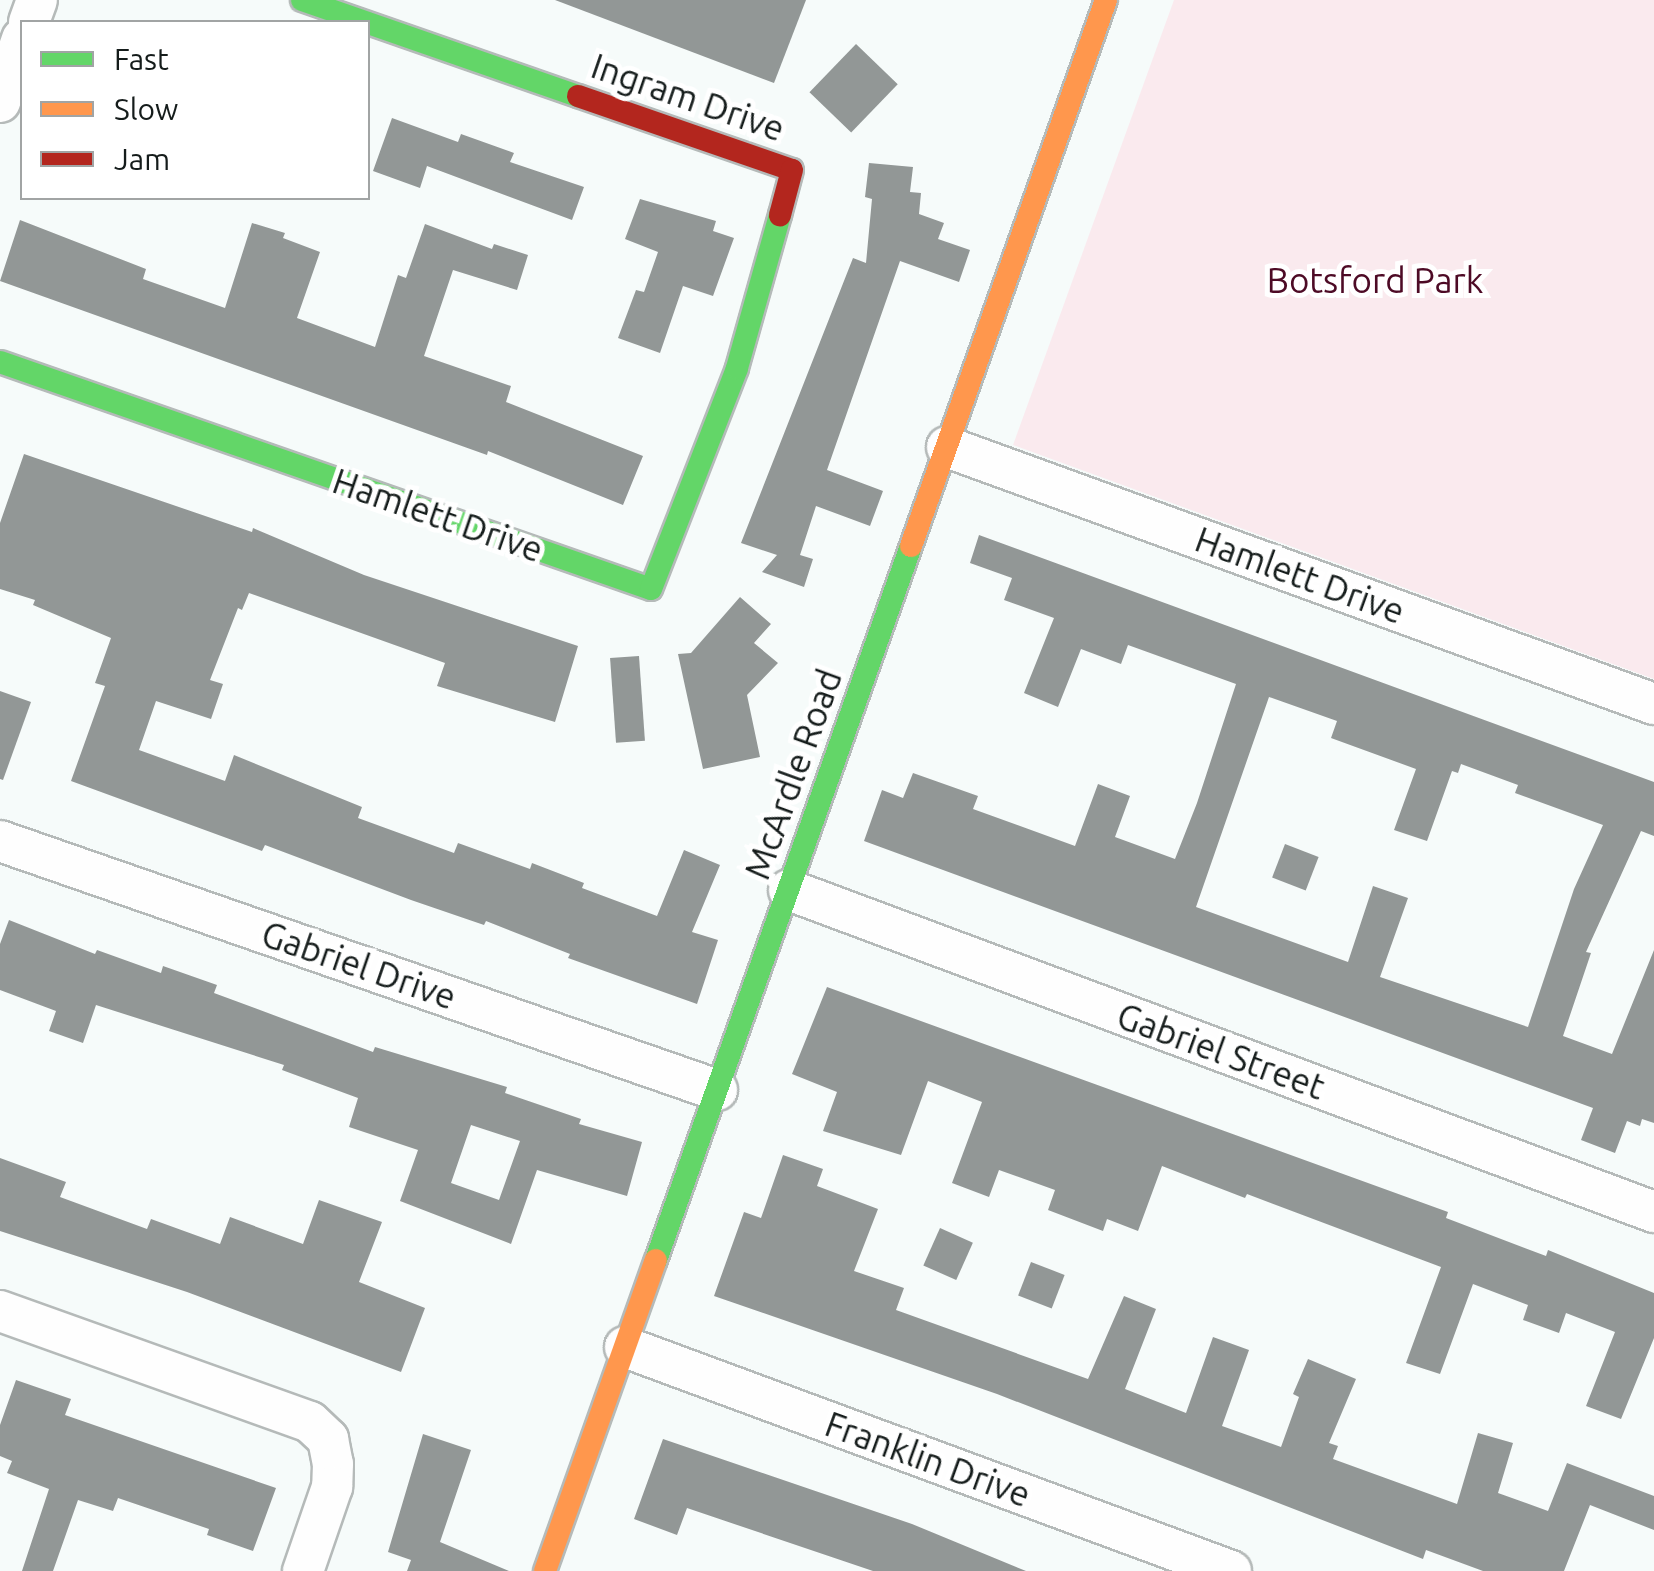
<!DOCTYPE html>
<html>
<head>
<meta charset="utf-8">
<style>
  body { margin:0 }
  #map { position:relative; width:1654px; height:1571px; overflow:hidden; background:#f6fbfa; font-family:Ubuntu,sans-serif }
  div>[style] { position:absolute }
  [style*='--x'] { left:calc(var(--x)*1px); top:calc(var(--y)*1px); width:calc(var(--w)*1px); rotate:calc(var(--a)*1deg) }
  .green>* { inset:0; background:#faeaee }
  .building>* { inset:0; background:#929796; transform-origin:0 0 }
  .roads { filter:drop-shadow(2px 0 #b5bab9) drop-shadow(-2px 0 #b5bab9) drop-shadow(0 2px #b5bab9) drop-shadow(0 -2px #b5bab9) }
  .street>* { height:40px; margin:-20px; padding:0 20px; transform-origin:20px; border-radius:20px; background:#fefefe }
  .fast>* { height:22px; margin:-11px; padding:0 11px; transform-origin:11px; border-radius:11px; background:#63d668 }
  .slow>* { height:22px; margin:-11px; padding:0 11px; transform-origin:11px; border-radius:11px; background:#ff974d }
  .jam>* { height:22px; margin:-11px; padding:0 11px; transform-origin:11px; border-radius:11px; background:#b3261e }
  span { translate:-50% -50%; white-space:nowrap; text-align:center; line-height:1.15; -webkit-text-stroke:10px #fff; paint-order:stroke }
  .street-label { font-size:35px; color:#151c1b }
  .park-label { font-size:35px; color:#4d0a25 }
  .legend { position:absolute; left:20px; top:20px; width:350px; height:180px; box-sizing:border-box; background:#fff; border:2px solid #a1a4a4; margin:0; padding:12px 18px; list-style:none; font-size:30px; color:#151c1b }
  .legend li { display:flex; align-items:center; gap:20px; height:50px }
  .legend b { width:50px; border:2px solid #a1a4a4 }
</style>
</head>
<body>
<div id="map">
  <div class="green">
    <i style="clip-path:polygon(1174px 0,1654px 0,1654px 679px,1013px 445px)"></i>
  </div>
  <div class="building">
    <i style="clip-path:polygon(555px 0,806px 0,774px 83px)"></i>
    <i style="left:856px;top:44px;width:58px;height:67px;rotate:44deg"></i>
    <i style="clip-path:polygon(392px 118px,458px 142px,461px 134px,514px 153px,510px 162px,584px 187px,572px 220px,427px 166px,420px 188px,373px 171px)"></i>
    <i style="clip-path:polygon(869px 163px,913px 167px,910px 192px,921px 193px,919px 214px,944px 223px,938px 239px,970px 250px,959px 282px,900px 261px,827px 470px,883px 491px,870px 526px,816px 506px,800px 555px,813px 559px,804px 587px,762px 572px,777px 555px,741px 543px,853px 258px,866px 263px,872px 199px,865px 197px)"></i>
    <i style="clip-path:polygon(640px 199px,716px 221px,713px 231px,734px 238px,713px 296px,683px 286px,660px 353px,618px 338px,636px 290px,644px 292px,658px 252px,625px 239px)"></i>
    <i style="clip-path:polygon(20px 220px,146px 269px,143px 279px,225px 308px,252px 223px,285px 233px,283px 238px,320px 252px,297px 318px,375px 347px,398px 275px,406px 278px,425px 224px,492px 249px,494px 244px,528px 255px,517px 290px,453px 270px,424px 356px,511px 386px,506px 402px,643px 456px,623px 505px,488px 451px,487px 455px,0 281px)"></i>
    <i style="clip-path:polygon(24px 454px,252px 532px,253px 528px,364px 575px,578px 646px,555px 722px,437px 686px,445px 663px,249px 593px,242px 610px,238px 608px,210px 680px,223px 684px,211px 719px,156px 701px,139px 750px,225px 781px,234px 755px,362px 807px,358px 818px,454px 853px,458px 843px,530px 869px,532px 863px,584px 883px,582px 888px,657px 916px,684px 850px,720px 865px,692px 932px,718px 940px,697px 1004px,568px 958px,570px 954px,486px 921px,484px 925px,411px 900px,265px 845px,262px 851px,71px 781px,105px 686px,95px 683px,111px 638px,33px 605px,35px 600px,0 589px,0 523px)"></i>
    <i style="clip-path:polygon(evenodd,979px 535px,1654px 782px,1654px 836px,1641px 831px,1586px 952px,1591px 953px,1563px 1036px,1612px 1054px,1654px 950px,1654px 1123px,1642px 1119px,1640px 1126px,1627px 1121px,1615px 1153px,1581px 1140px,1593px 1108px,864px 841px,882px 790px,903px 798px,913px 773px,978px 796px,973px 809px,1075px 846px,1098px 784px,1130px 796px,1115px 837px,1175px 859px,1197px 803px,1236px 684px,1128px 645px,1121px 664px,1081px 649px,1058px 707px,1024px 693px,1054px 618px,1004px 600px,1012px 578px,970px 563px,979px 535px,1269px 697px,1337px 721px,1331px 738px,1416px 769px,1394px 830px,1427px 841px,1452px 771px,1458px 773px,1461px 764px,1518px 785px,1515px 793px,1603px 825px,1574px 889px,1528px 1027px,1380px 977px,1408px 898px,1373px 886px,1348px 962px,1196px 907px,1269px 697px)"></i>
    <i style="clip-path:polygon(740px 597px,771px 624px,754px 643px,778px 663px,747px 695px,760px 757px,703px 769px,678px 654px,691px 653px)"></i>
    <i style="left:639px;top:656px;width:85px;height:29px;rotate:86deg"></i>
    <i style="clip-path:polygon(0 691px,31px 702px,3px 780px,0 779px)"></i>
    <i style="left:1285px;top:844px;width:36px;height:36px;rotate:21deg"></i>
    <i style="clip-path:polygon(evenodd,9px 920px,95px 954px,97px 950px,161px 973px,163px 966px,217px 985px,214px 993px,373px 1052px,375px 1047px,507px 1087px,505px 1093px,581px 1119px,579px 1124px,642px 1142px,627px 1196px,537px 1170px,511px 1244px,400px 1201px,418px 1150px,349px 1127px,358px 1098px,282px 1070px,284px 1065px,96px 1005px,83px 1043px,49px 1031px,56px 1011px,0 990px,0 944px,9px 920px,471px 1125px,520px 1141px,499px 1200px,451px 1183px,471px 1125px)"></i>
    <i style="clip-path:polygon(827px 987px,1448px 1212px,1446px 1218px,1546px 1256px,1548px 1250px,1654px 1293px,1654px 1338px,1621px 1419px,1586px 1406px,1615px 1332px,1566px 1313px,1559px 1333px,1523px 1320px,1528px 1305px,1473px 1284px,1440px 1374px,1406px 1363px,1441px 1267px,1247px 1194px,1245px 1198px,1162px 1166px,1138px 1231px,1107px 1219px,1103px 1231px,1048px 1210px,1055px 1190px,999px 1170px,989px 1197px,952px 1183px,982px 1102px,928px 1081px,901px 1155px,823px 1131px,837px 1092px,792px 1074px)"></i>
    <i style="clip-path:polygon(783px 1155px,823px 1169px,817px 1186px,878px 1209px,854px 1271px,904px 1288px,896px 1310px,1088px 1379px,1124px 1296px,1156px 1309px,1125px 1389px,1186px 1413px,1213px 1337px,1249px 1350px,1222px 1426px,1281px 1447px,1299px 1397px,1293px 1394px,1308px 1359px,1356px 1379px,1329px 1443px,1338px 1446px,1333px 1459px,1457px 1504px,1478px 1433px,1513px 1443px,1498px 1493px,1548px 1511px,1567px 1463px,1654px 1496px,1654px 1530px,1590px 1505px,1564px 1571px,1483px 1571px,1426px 1550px,1423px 1559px,997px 1394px,714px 1296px,744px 1212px,761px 1218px)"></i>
    <i style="clip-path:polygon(0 1158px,66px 1182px,60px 1197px,147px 1229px,151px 1219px,220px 1244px,230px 1217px,303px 1244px,319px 1200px,382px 1222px,359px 1282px,425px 1308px,401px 1372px,187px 1292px,0 1231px)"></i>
    <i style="left:940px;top:1228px;width:36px;height:41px;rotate:24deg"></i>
    <i style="left:1031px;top:1262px;width:36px;height:36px;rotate:21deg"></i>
    <i style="clip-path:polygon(16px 1380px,71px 1399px,65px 1415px,276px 1488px,253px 1551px,207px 1535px,209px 1529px,118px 1498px,113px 1511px,78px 1500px,53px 1571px,22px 1571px,49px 1489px,7px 1473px,12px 1461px,0 1456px,0 1425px)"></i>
    <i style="clip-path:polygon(423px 1434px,471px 1450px,440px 1542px,509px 1571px,407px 1571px,411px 1560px,388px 1552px)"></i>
    <i style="clip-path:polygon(663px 1439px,912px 1524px,1026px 1571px,873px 1571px,687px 1508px,677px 1535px,634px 1519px)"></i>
  </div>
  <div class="roads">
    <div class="street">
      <i style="--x:29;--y:22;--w:23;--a:-70"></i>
      <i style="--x:0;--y:102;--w:67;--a:-70.8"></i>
      <i style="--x:947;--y:447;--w:752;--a:19.98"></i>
      <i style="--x:0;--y:841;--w:759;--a:19.15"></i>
      <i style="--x:789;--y:890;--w:923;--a:20.42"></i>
      <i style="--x:0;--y:1311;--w:329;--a:19.7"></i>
      <i style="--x:310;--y:1422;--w:25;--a:43"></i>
      <i style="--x:328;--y:1439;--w:25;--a:79"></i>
      <i style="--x:333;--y:1464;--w:23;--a:92"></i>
      <i style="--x:332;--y:1487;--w:89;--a:109"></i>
      <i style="--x:625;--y:1347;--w:646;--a:20.29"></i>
    </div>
    <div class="fast">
      <i style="--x:302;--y:0;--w:292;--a:19.2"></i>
      <i style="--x:0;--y:362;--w:689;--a:19.22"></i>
      <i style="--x:651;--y:589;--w:237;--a:-68.7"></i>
      <i style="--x:737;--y:368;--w:159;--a:-74.3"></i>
      <i style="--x:656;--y:1260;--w:758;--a:-70.35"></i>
    </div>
    <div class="slow">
      <i style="--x:911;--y:546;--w:580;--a:-70.35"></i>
      <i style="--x:545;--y:1571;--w:330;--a:-70.4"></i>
    </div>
    <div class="jam">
      <i style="--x:578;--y:96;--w:226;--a:19.1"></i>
      <i style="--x:792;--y:170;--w:47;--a:104.9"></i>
    </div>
  </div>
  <div class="street-label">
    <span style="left:688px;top:97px;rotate:19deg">Ingram Drive</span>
    <span style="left:438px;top:515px;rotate:19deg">Hamlett Drive</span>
    <span style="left:1300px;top:575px;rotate:20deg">Hamlett Drive</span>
    <span style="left:793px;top:774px;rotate:-70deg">McArdle Road</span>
    <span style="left:359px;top:965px;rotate:19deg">Gabriel Drive</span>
    <span style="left:1221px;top:1051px;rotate:20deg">Gabriel Street</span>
    <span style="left:928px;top:1459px;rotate:20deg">Franklin Drive</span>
  </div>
  <div class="park-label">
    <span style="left:1375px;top:280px">Botsford Park</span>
  </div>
  <ul class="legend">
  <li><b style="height:12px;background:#63d668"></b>Fast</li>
  <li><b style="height:12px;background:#ff974d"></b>Slow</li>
  <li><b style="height:12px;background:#b3261e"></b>Jam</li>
  </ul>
</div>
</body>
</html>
